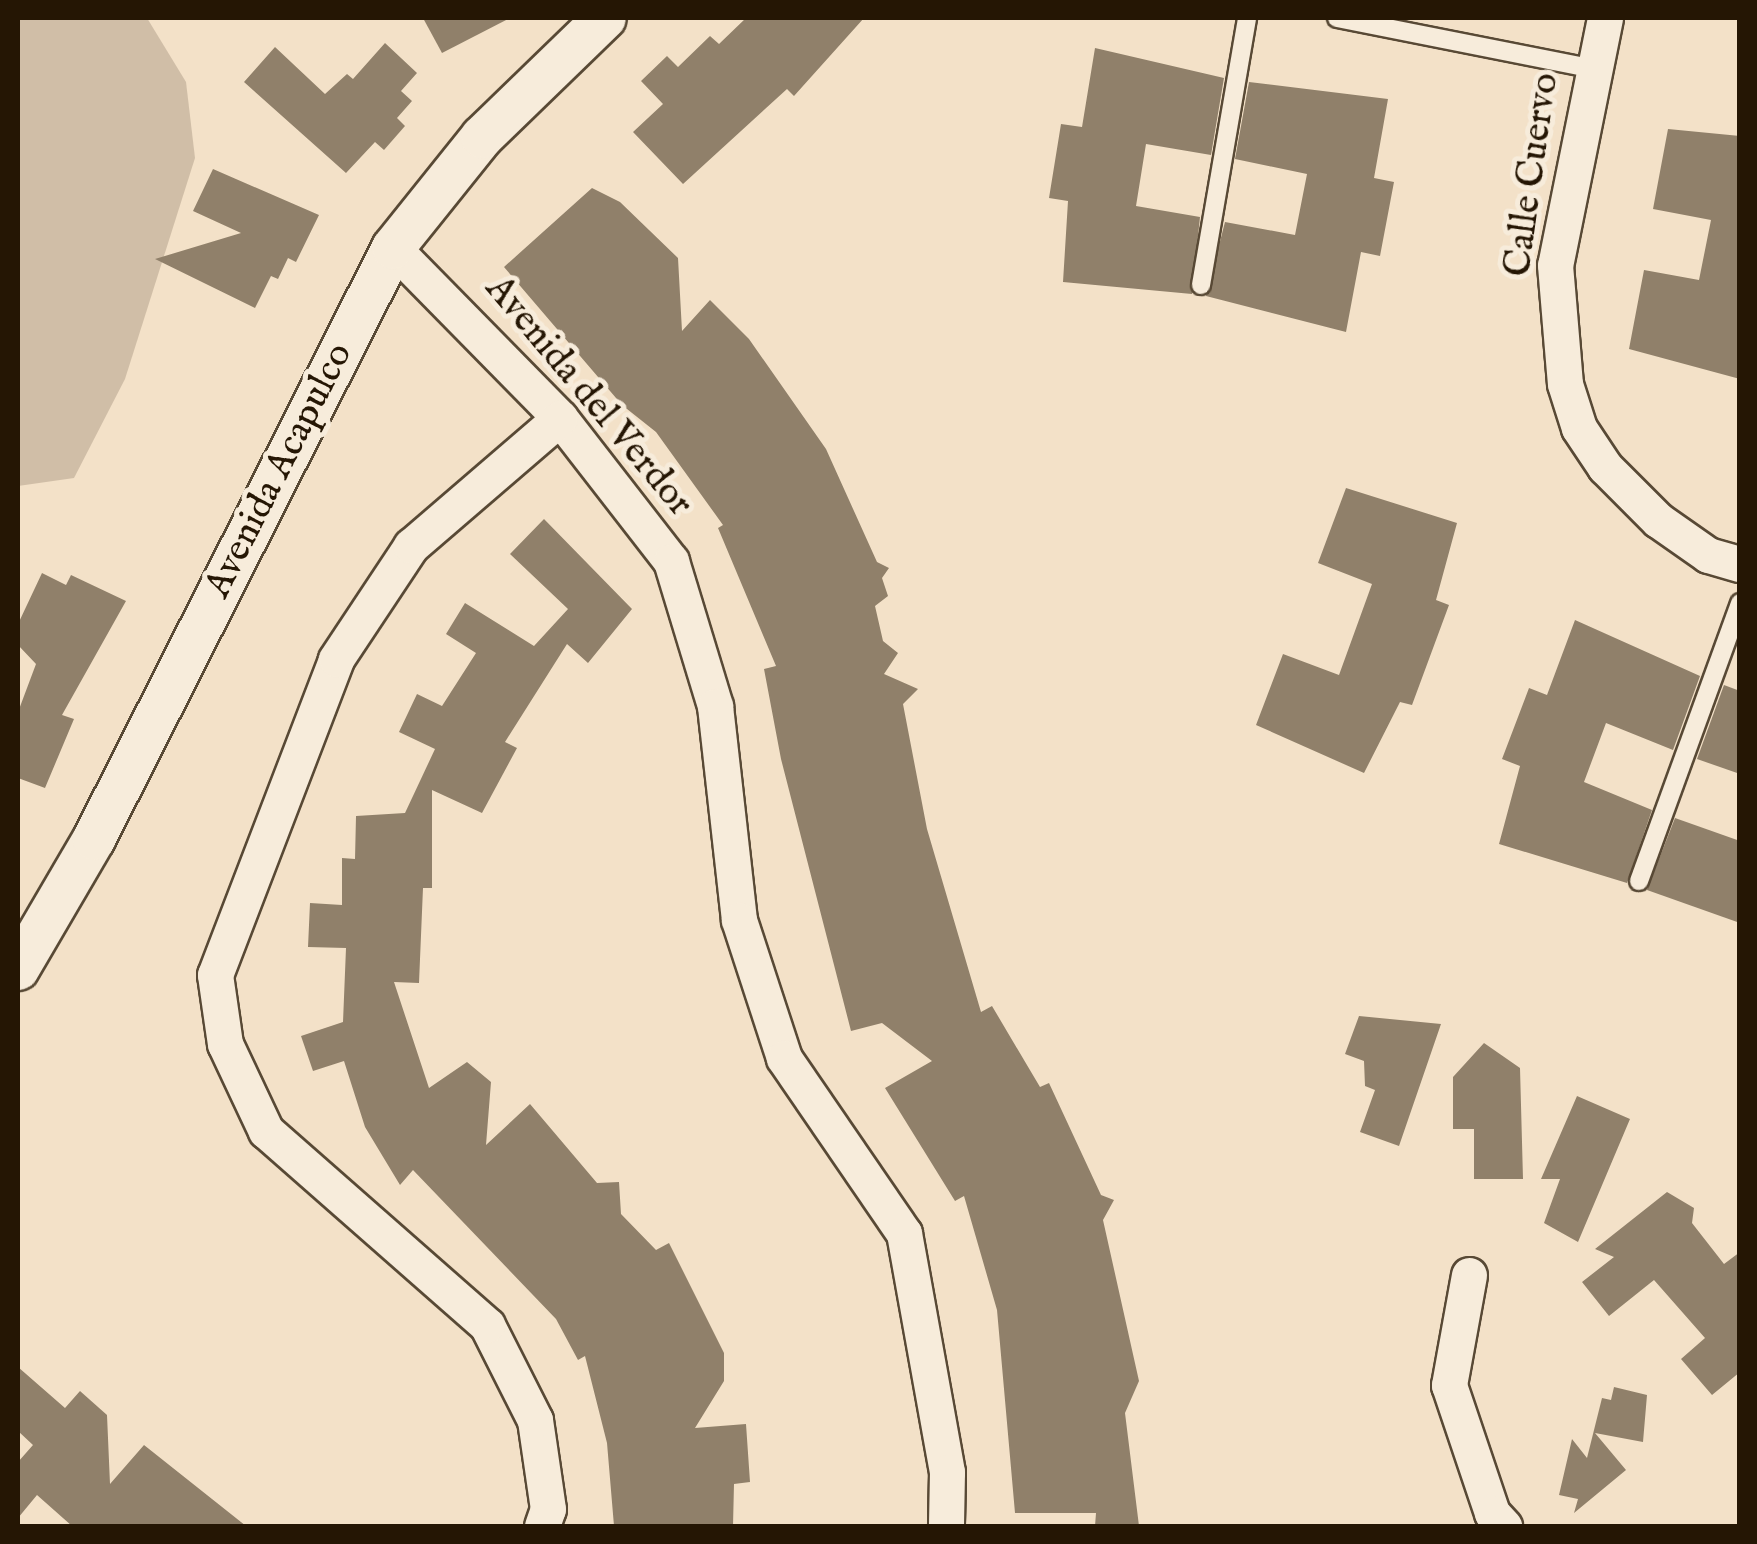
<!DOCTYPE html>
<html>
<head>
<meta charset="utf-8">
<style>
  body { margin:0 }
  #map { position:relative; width:1757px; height:1544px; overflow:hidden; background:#f3e1c8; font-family:"IM FELL English",serif }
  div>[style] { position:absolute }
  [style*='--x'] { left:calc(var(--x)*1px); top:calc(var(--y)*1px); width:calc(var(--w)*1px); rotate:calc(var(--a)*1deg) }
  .green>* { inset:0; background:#d0bea7 }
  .building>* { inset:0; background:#90806a }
  .roads { filter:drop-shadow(2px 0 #584935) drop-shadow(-2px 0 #584935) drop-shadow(0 2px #584935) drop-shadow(0 -2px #584935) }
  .service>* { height:18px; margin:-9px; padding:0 9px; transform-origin:9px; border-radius:9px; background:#f7ecdb }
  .minor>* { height:35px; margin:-17.5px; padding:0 17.5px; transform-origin:17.5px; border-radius:17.5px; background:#f7ecdb }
  .tertiary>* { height:42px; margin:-21px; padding:0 21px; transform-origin:21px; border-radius:21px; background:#f7ecdb }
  span { translate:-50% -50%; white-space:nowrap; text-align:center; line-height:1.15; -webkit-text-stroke:10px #f7ecdb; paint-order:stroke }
  .street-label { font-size:38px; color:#251604 }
  .frame { position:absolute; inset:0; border:20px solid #251604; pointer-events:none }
</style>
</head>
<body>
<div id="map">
  <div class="green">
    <i style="clip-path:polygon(18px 18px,147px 18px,186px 82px,195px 158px,125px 379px,74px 478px,18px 486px)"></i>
  </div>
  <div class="building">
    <i style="clip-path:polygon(423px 18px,510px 18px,442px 53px)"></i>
    <i style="clip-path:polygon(746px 18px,864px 18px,794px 96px,787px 89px,683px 184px,633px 132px,663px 104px,641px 81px,667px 56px,678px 67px,710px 36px,719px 44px)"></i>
    <i style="clip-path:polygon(385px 43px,417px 73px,401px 91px,412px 101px,397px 118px,405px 126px,384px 150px,375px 142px,346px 173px,244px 82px,275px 47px,325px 94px,347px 74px,353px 79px)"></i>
    <i style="clip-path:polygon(1095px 48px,1224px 78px,1211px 155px,1146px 144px,1136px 206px,1200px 217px,1192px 294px,1063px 282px,1068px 201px,1049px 198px,1061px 124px,1082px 127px)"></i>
    <i style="clip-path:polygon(1249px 82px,1388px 99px,1374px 178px,1394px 182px,1380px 256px,1361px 252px,1346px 332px,1206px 296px,1225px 222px,1295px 235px,1307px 174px,1235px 159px)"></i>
    <i style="clip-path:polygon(1668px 129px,1740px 136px,1740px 379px,1629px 349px,1644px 270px,1699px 280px,1711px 220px,1653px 209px)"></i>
    <i style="clip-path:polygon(213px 169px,319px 215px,296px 262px,288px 258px,278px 279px,271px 276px,255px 308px,155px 259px,241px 233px,193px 211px)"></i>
    <i style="clip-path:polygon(592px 188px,620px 202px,678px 258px,682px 331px,710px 300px,749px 339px,826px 449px,877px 562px,889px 568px,882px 578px,888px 596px,875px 606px,883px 641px,898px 653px,884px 674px,918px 689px,903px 704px,927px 829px,981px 1012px,992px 1006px,1040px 1087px,1049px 1083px,1101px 1195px,1114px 1200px,1103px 1220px,1139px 1381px,1125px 1413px,1139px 1526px,1095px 1526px,1096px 1513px,1015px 1513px,997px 1310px,964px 1196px,955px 1201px,885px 1088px,932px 1061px,882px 1023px,851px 1031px,781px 759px,764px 669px,776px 666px,718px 528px,723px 525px,656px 432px,622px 405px,504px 267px)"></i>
    <i style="clip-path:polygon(1346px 488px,1457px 523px,1436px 600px,1449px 605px,1412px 705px,1400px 702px,1364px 773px,1256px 725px,1283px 654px,1339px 675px,1372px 584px,1318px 563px)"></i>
    <i style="clip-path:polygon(544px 519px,632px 609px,588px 663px,567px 644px,505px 742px,517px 748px,482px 813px,432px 790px,432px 888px,423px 888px,419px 983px,394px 982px,429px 1088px,467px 1062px,491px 1082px,486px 1145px,530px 1104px,597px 1183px,619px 1182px,621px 1214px,656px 1250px,669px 1243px,724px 1353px,724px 1381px,695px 1428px,746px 1424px,750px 1482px,734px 1484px,733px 1526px,614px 1526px,607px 1443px,585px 1356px,578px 1360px,556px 1319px,413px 1170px,400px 1185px,365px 1127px,344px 1061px,313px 1071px,301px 1036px,343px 1022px,346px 948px,308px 947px,310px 903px,342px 905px,342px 858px,355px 859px,356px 816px,405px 813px,435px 749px,399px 732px,417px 694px,442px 706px,476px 653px,446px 634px,465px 603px,534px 646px,568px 609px,510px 554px)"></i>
    <i style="clip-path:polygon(42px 573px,66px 585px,71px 575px,126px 601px,62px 715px,74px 719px,45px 788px,18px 778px,18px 712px,36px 664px,18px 645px,18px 624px)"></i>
    <i style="clip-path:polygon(1575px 620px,1700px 676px,1673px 750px,1606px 723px,1584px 782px,1652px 810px,1627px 883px,1499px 844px,1520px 766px,1502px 759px,1529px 688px,1547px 695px)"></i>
    <i style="clip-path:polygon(1724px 685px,1740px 691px,1740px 774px,1697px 759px)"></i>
    <i style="clip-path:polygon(1675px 818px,1740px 841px,1740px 923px,1647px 890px)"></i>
    <i style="clip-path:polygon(1359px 1016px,1441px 1024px,1399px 1146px,1360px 1132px,1375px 1090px,1365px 1086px,1364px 1061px,1345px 1054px)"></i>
    <i style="clip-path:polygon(1484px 1043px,1520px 1068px,1523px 1179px,1474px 1179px,1474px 1129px,1453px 1129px,1453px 1077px)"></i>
    <i style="clip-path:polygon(1577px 1096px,1630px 1119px,1578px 1242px,1544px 1223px,1560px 1179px,1541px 1179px)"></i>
    <i style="clip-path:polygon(1667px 1192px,1694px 1208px,1692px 1223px,1724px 1264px,1740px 1252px,1740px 1372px,1712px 1395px,1681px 1359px,1705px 1338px,1654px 1280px,1609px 1316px,1582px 1282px,1614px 1257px,1595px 1249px)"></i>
    <i style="clip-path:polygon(18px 1367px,65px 1408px,80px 1391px,107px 1415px,110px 1484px,144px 1445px,246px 1526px,72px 1526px,37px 1495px,18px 1518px,18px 1462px,33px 1445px,18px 1431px)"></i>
    <i style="clip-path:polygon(1614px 1387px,1647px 1395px,1643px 1442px,1595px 1433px,1626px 1470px,1574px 1513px,1578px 1499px,1559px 1495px,1572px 1439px,1587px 1458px,1602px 1398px,1611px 1400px)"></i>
  </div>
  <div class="roads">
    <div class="service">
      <i style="--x:1337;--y:18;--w:258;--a:11.2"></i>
      <i style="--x:1201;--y:285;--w:271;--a:-80.2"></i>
      <i style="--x:1639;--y:881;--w:296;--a:-70"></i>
    </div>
    <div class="minor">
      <i style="--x:1605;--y:18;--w:252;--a:101.4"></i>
      <i style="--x:1555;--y:265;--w:119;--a:85.2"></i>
      <i style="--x:1565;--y:384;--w:46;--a:72.3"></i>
      <i style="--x:1579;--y:428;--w:47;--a:56.3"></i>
      <i style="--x:1605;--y:467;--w:75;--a:45"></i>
      <i style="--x:1658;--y:520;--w:61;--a:35"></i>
      <i style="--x:1708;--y:555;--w:33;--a:16"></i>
      <i style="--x:393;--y:248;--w:238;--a:45.5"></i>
      <i style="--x:560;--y:418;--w:181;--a:52.2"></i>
      <i style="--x:671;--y:561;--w:152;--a:73.1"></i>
      <i style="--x:715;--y:706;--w:215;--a:83.6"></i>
      <i style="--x:739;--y:920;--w:145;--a:71.9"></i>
      <i style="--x:784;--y:1058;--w:212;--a:55.6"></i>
      <i style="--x:904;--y:1233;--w:243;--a:79.8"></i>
      <i style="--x:947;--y:1472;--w:54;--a:91.1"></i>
      <i style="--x:1469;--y:1275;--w:112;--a:100.3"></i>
      <i style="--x:1449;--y:1385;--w:135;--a:71.4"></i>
      <i style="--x:1492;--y:1513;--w:18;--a:47"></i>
      <i style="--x:542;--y:1526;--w:18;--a:-71"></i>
      <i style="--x:548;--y:1509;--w:90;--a:-98.3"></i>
      <i style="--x:535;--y:1420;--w:106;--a:-116.8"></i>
      <i style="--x:487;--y:1325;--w:294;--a:-138.7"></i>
      <i style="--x:266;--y:1131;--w:96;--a:-115.2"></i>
      <i style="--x:225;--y:1044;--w:70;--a:-98.2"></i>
      <i style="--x:215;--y:975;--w:338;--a:-69"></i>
      <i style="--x:336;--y:659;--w:136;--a:-56.4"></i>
      <i style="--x:411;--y:546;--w:196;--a:-40.7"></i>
    </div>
    <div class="tertiary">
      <i style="--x:18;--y:969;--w:151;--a:-59.7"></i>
      <i style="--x:94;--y:839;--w:662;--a:-63.16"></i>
      <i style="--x:393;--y:248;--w:142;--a:-51.3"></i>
      <i style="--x:482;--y:137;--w:171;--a:-44.1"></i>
    </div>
  </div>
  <div class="street-label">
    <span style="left:1533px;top:175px;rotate:-82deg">Calle Cuervo</span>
    <span style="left:588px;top:397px;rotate:50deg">Avenida del Verdor</span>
    <span style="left:280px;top:471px;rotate:-63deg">Avenida Acapulco</span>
  </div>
  <div class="frame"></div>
</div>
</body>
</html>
